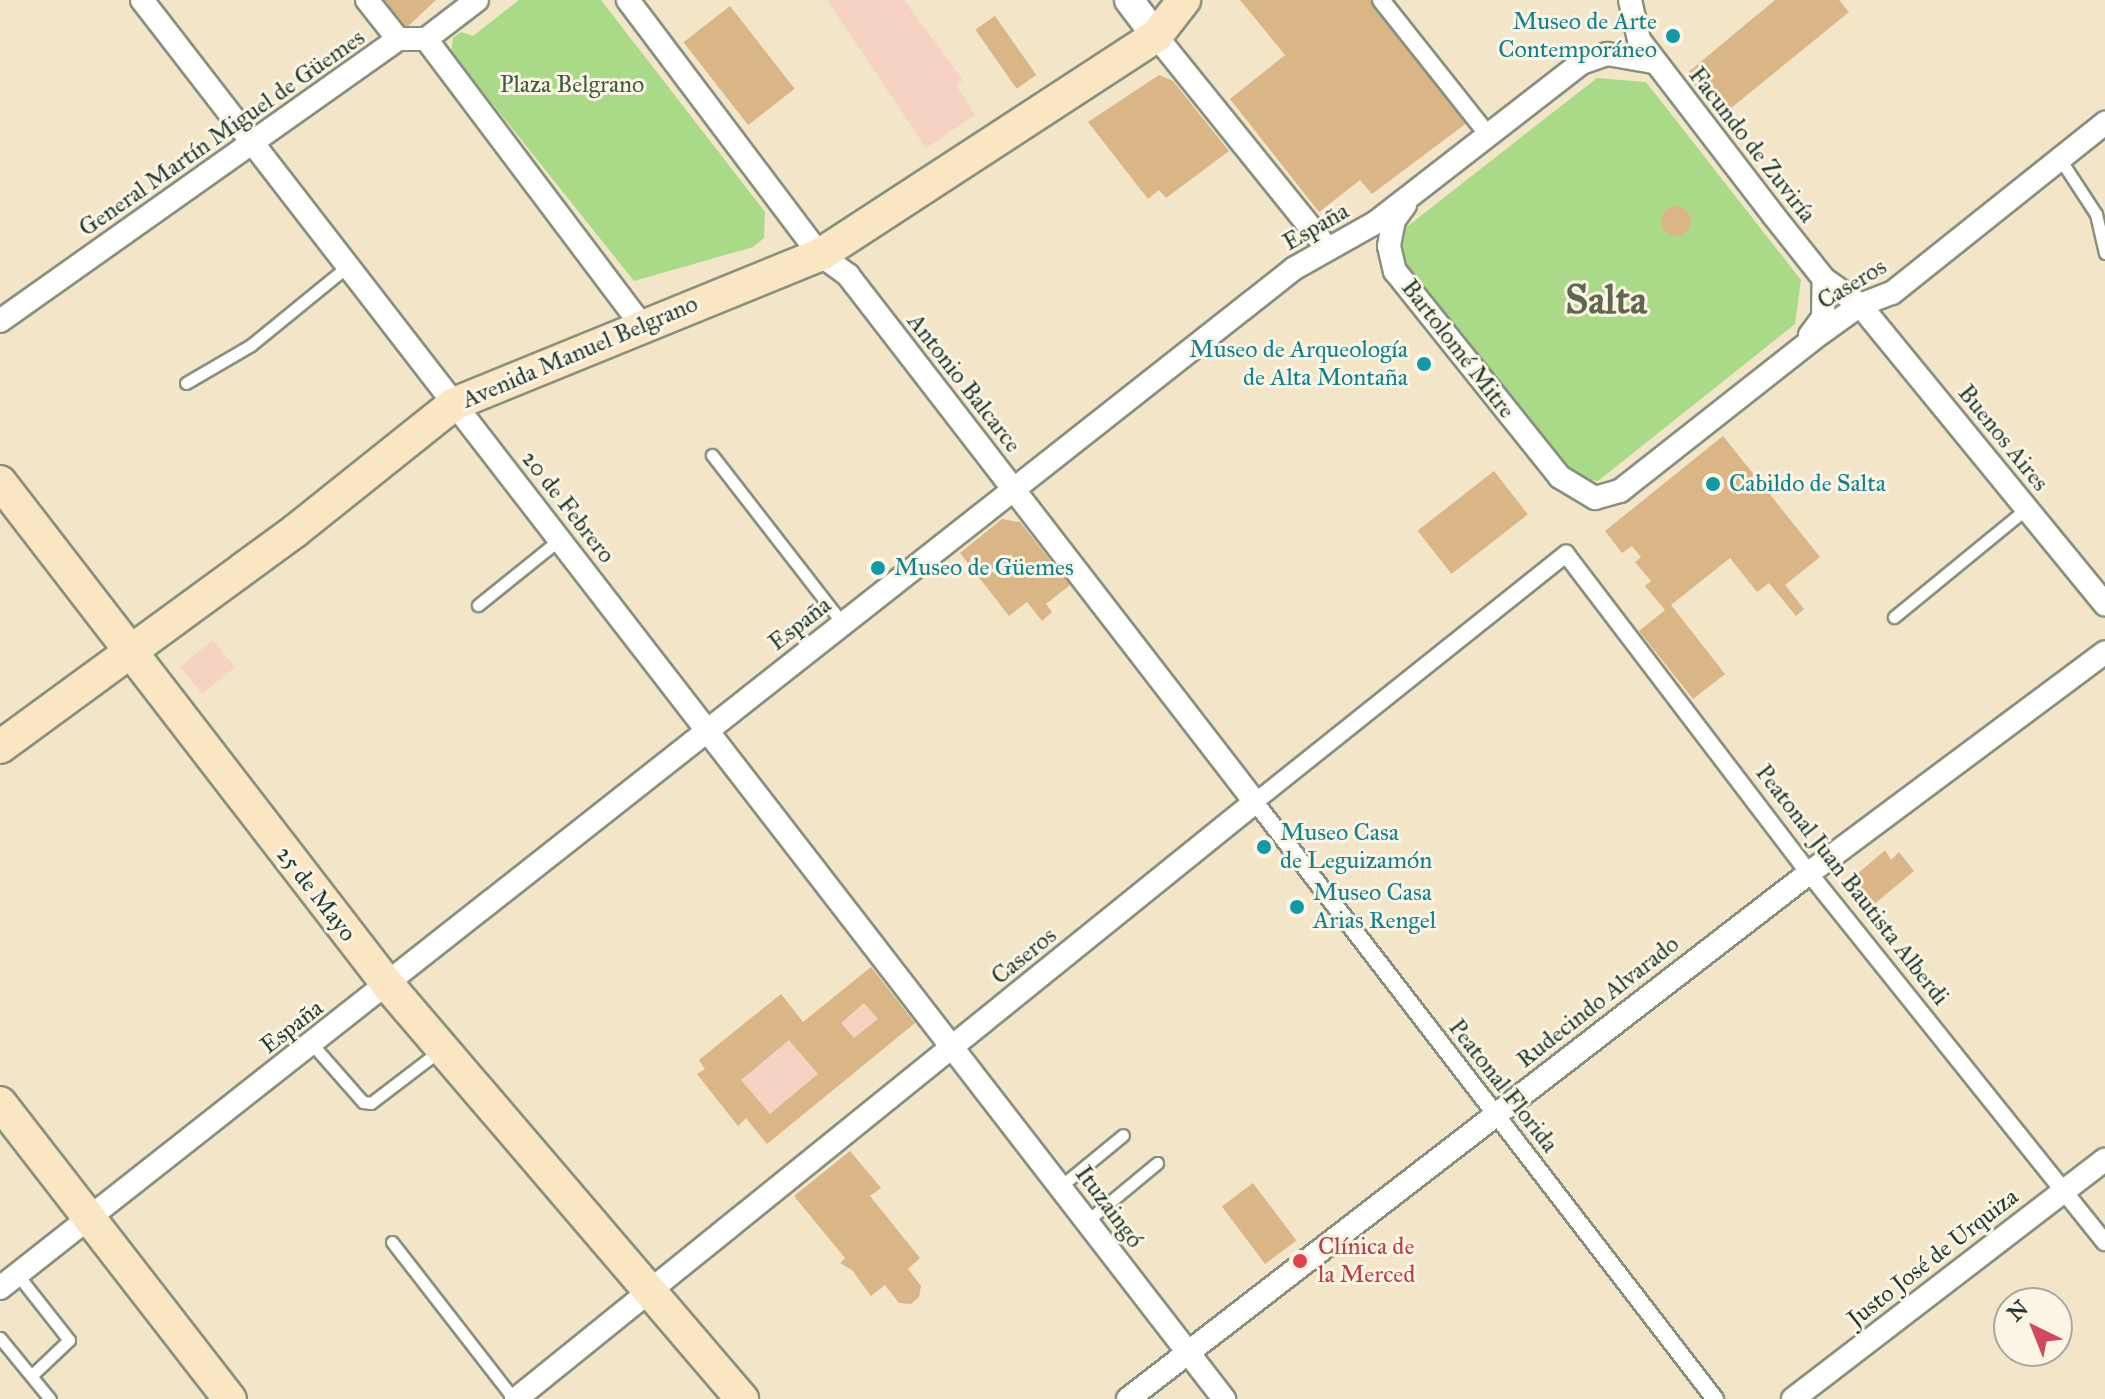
<!DOCTYPE html>
<html>
<head>
<meta charset="utf-8">
<style>
  body { margin:0 }
  #map { position:relative; width:2105px; height:1399px; overflow:hidden; background:#f2e5c8; font-family:"IM FELL Great Primer",serif }
  div>[style] { position:absolute }
  [style*='--x'] { left:calc(var(--x)*1px); top:calc(var(--y)*1px); width:calc(var(--w)*1px); rotate:calc(var(--a)*1deg) }
  .built>* { inset:0; background:#f5d2c2; transform-origin:0 0 }
  .green>* { inset:0; background:#a9da88 }
  .building>* { inset:0; background:#dab686; transform-origin:0 0 }
  .round { border-radius:50% }
  .roads { filter:drop-shadow(2px 0 #88917e) drop-shadow(-2px 0 #88917e) drop-shadow(0 2px #88917e) drop-shadow(0 -2px #88917e) }
  .service>* { height:11px; margin:-5.5px; padding:0 5.5px; transform-origin:5.5px; border-radius:5.5px; background:#fff }
  .pedestrian>* { height:16px; margin:-8px; padding:0 8px; transform-origin:8px; border-radius:8px; background:#fff }
  .minor>* { height:22px; margin:-11px; padding:0 11px; transform-origin:11px; border-radius:11px; background:#fff }
  .tertiary>* { height:28px; margin:-14px; padding:0 14px; transform-origin:14px; border-radius:14px; background:#fff }
  .secondary>* { height:32px; margin:-16px; padding:0 16px; transform-origin:16px; border-radius:16px; background:#fbe6c4 }
  .dots>* { width:22px; height:22px; translate:-50% -50%; box-sizing:border-box; border:4px solid #fcf5e5; border-radius:50% }
  span { translate:-50% -50%; white-space:nowrap; text-align:center; line-height:1.15; -webkit-text-stroke:6px #fcf5e5; paint-order:stroke }
  .culture-label { font-size:24px; color:#0d838f }
  .right { translate:-100% -50%; text-align:right }
  .left { translate:0 -50%; text-align:left }
  .park-label { font-size:24px; color:#3b5c45 }
  .street-label { font-size:24px; color:#1f3d34 }
  .health-label { font-size:24px; color:#be3a42 }
  .town-label { font-size:40px; color:#606751; font-weight:700 }
  .north { position:absolute; left:1993px; top:1287px; width:80px; height:80px; box-sizing:border-box; background:#fcf5e5; border:2px solid #a4ab9e; border-radius:50%; rotate:317deg; font-size:22px; font-weight:700; line-height:32px; text-align:center; color:#1f3d34 }
  .north::after { content:''; display:block; margin:auto; width:28px; height:36px; background:#d1495b; clip-path:polygon(50% 0,100% 100%,50% 72%,0 100%) }
</style>
</head>
<body>
<div id="map">
  <div class="built">
    <i style="clip-path:polygon(827px 0,904px 0,963px 80px,956px 85px,975px 115px,926px 148px)"></i>
    <i style="left:213px;top:640px;width:35px;height:42px;rotate:51deg"></i>
    <i style="clip-path:polygon(871px 967px,915px 1023px,767px 1144px,746px 1119px,738px 1126px,697px 1074px,705px 1069px,699px 1060px,781px 994px,803px 1022px)"></i>
  </div>
  <div class="green">
    <i style="clip-path:polygon(519px 0,601px 0,765px 212px,764px 238px,753px 247px,634px 281px,451px 52px,453px 38px,461px 32px,473px 36px)"></i>
    <i style="clip-path:polygon(1597px 78px,1646px 82px,1801px 280px,1795px 324px,1598px 481px,1571px 477px,1401px 262px,1395px 236px)"></i>
  </div>
  <div class="building">
    <i style="clip-path:polygon(384px 0,436px 0,404px 30px)"></i>
    <i style="clip-path:polygon(1240px 0,1373px 0,1468px 122px,1372px 194px,1360px 180px,1319px 212px,1230px 99px,1285px 55px)"></i>
    <i style="clip-path:polygon(1775px 0,1839px 0,1849px 12px,1720px 117px,1686px 74px)"></i>
    <i style="left:730px;top:6px;width:105px;height:59px;rotate:52deg"></i>
    <i style="left:995px;top:16px;width:72px;height:24px;rotate:55deg"></i>
    <i style="clip-path:polygon(1159px 75px,1173px 81px,1229px 151px,1166px 198px,1159px 190px,1148px 199px,1088px 122px)"></i>
    <i class="round" style="left:1661px;top:206px;width:30px;height:30px"></i>
    <i style="clip-path:polygon(1723px 436px,1820px 557px,1785px 585px,1804px 609px,1796px 616px,1769px 583px,1757px 592px,1730px 558px,1671px 605px,1725px 674px,1693px 699px,1639px 631px,1665px 610px,1645px 586px,1651px 581px,1635px 562px,1641px 557px,1632px 546px,1622px 553px,1605px 531px)"></i>
    <i style="left:1494px;top:471px;width:55px;height:97px;rotate:52deg"></i>
    <i style="clip-path:polygon(1002px 519px,1020px 522px,1070px 585px,1046px 604px,1052px 612px,1042px 621px,1027px 602px,1009px 616px,960px 553px)"></i>
    <i style="clip-path:polygon(1885px 850px,1891px 860px,1899px 852px,1914px 871px,1872px 906px,1867px 901px,1860px 909px,1845px 891px,1852px 886px,1849px 881px)"></i>
    <i style="clip-path:polygon(evenodd,871px 967px,915px 1023px,767px 1144px,746px 1118px,738px 1126px,697px 1074px,705px 1069px,699px 1060px,781px 994px,803px 1022px,871px 967px,864px 1003px,878px 1019px,854px 1038px,841px 1023px,864px 1003px,871px 967px,789px 1040px,818px 1074px,770px 1114px,741px 1080px,789px 1040px)"></i>
    <i style="clip-path:polygon(850px 1151px,881px 1188px,870px 1196px,920px 1258px,908px 1269px,921px 1286px,919px 1297px,911px 1304px,899px 1303px,885px 1285px,871px 1296px,852px 1270px,840px 1263px,845px 1258px,794px 1196px)"></i>
    <i style="left:1253px;top:1183px;width:72px;height:39px;rotate:53deg"></i>
  </div>
  <div class="roads">
    <div class="service">
      <i style="--x:2060;--y:159;--w:66;--a:56.8"></i>
      <i style="--x:2096;--y:214;--w:40;--a:77"></i>
      <i style="--x:186;--y:383;--w:75;--a:-30.3"></i>
      <i style="--x:251;--y:345;--w:125;--a:-39.2"></i>
      <i style="--x:712;--y:455;--w:214;--a:52.2"></i>
      <i style="--x:478;--y:605;--w:105;--a:-38.8"></i>
      <i style="--x:1894;--y:617;--w:172;--a:-39.3"></i>
      <i style="--x:312;--y:1044;--w:77;--a:48.7"></i>
      <i style="--x:363;--y:1102;--w:8;--a:7"></i>
      <i style="--x:371;--y:1103;--w:86;--a:-37.4"></i>
      <i style="--x:1061;--y:1186;--w:80;--a:-39.4"></i>
      <i style="--x:1087;--y:1221;--w:91;--a:-39.6"></i>
      <i style="--x:392;--y:1242;--w:199;--a:52.2"></i>
      <i style="--x:17;--y:1274;--w:84;--a:51.8"></i>
      <i style="--x:69;--y:1340;--w:52;--a:136.5"></i>
      <i style="--x:0;--y:1338;--w:79;--a:50.7"></i>
    </div>
    <div class="pedestrian">
      <i style="--x:1381;--y:0;--w:172;--a:51.6"></i>
      <i style="--x:1715;--y:1399;--w:754;--a:-127.61"></i>
      <i style="--x:1255;--y:802;--w:398;--a:-38.6"></i>
      <i style="--x:1566;--y:554;--w:401;--a:52.7"></i>
      <i style="--x:1809;--y:873;--w:473;--a:51.3"></i>
    </div>
    <div class="minor">
      <i style="--x:142;--y:0;--w:1769;--a:52.28"></i>
      <i style="--x:367;--y:0;--w:50;--a:51.5"></i>
      <i style="--x:1630;--y:0;--w:41;--a:77.3"></i>
      <i style="--x:1639;--y:40;--w:222;--a:52.5"></i>
      <i style="--x:1774;--y:216;--w:80;--a:51.6"></i>
      <i style="--x:1824;--y:279;--w:44;--a:35.8"></i>
      <i style="--x:1860;--y:305;--w:387;--a:50.7"></i>
      <i style="--x:1156;--y:36;--w:272;--a:51.1"></i>
      <i style="--x:426;--y:39;--w:357;--a:53"></i>
      <i style="--x:1405;--y:205;--w:19;--a:126"></i>
      <i style="--x:1394;--y:220;--w:26;--a:101"></i>
      <i style="--x:1389;--y:246;--w:26;--a:77"></i>
      <i style="--x:1395;--y:271;--w:264;--a:51.3"></i>
      <i style="--x:1560;--y:477;--w:41;--a:31"></i>
      <i style="--x:1595;--y:498;--w:26;--a:-16"></i>
      <i style="--x:1620;--y:491;--w:256;--a:-38.2"></i>
      <i style="--x:1821;--y:333;--w:48;--a:-35.7"></i>
      <i style="--x:1860;--y:305;--w:34;--a:-21"></i>
      <i style="--x:1892;--y:293;--w:273;--a:-38.6"></i>
      <i style="--x:0;--y:321;--w:488;--a:-35.3"></i>
      <i style="--x:398;--y:39;--w:28;--a:0"></i>
      <i style="--x:426;--y:39;--w:64;--a:-37.4"></i>
      <i style="--x:1810;--y:335;--w:21;--a:-53"></i>
      <i style="--x:1823;--y:318;--w:39;--a:-89"></i>
      <i style="--x:0;--y:1288;--w:1648;--a:-38.23"></i>
      <i style="--x:1295;--y:268;--w:92;--a:-29.4"></i>
      <i style="--x:1375;--y:223;--w:261;--a:-37.8"></i>
      <i style="--x:1581;--y:63;--w:28;--a:-19"></i>
      <i style="--x:1607;--y:54;--w:48;--a:9.7"></i>
      <i style="--x:516;--y:1399;--w:950;--a:-38.93"></i>
      <i style="--x:1255;--y:802;--w:666;--a:-127.68"></i>
      <i style="--x:848;--y:275;--w:34;--a:-144"></i>
      <i style="--x:820;--y:255;--w:319;--a:-127"></i>
      <i style="--x:1128;--y:1399;--w:860;--a:-37.68"></i>
      <i style="--x:1809;--y:873;--w:369;--a:-36.7"></i>
      <i style="--x:1793;--y:1399;--w:393;--a:-37.5"></i>
    </div>
    <div class="tertiary">
      <i style="--x:1129;--y:0;--w:45;--a:53.1"></i>
    </div>
    <div class="secondary">
      <i style="--x:0;--y:482;--w:635;--a:52.35"></i>
      <i style="--x:388;--y:985;--w:545;--a:49.47"></i>
      <i style="--x:0;--y:747;--w:366;--a:-36.2"></i>
      <i style="--x:295;--y:531;--w:203;--a:-38.6"></i>
      <i style="--x:454;--y:404;--w:395;--a:-22.2"></i>
      <i style="--x:820;--y:255;--w:401;--a:-33.1"></i>
      <i style="--x:1156;--y:36;--w:46;--a:-52.1"></i>
      <i style="--x:0;--y:1103;--w:375;--a:52.2"></i>
    </div>
  </div>
  <div class="dots">
    <i style="left:1673px;top:36px;background:#0f9aa8"></i>
    <i style="left:1424px;top:364px;background:#0f9aa8"></i>
    <i style="left:1713px;top:484px;background:#0f9aa8"></i>
    <i style="left:878px;top:568px;background:#0f9aa8"></i>
    <i style="left:1264px;top:847px;background:#0f9aa8"></i>
    <i style="left:1297px;top:907px;background:#0f9aa8"></i>
    <i style="left:1300px;top:1261px;background:#e0444e"></i>
  </div>
  <div class="culture-label">
    <span class="right" style="left:1657px;top:36px">Museo de Arte<br>Contemporáneo</span>
    <span class="right" style="left:1408px;top:364px">Museo de Arqueología<br>de Alta Montaña</span>
    <span class="left" style="left:1729px;top:484px">Cabildo de Salta</span>
    <span class="left" style="left:894px;top:568px">Museo de Güemes</span>
    <span class="left" style="left:1280px;top:847px">Museo Casa<br>de Leguizamón</span>
    <span class="left" style="left:1313px;top:907px">Museo Casa<br>Arias Rengel</span>
  </div>
  <div class="park-label">
    <span style="left:572px;top:85px">Plaza Belgrano</span>
  </div>
  <div class="street-label">
    <span style="left:222px;top:133px;rotate:-35deg">General Martín Miguel de Güemes</span>
    <span style="left:1752px;top:145px;rotate:52deg">Facundo de Zuviría</span>
    <span style="left:1316px;top:227px;rotate:-30deg">España</span>
    <span style="left:1852px;top:284px;rotate:-31deg">Caseros</span>
    <span style="left:1458px;top:349px;rotate:52deg">Bartolomé Mitre</span>
    <span style="left:580px;top:352px;rotate:-23deg">Avenida Manuel Belgrano</span>
    <span style="left:964px;top:383px;rotate:52deg">Antonio Balcarce</span>
    <span style="left:2003px;top:438px;rotate:51deg">Buenos Aires</span>
    <span style="left:568px;top:507px;rotate:52deg">20 de Febrero</span>
    <span style="left:800px;top:624px;rotate:-38deg">España</span>
    <span style="left:1852px;top:885px;rotate:52deg">Peatonal Juan Bautista Alberdi</span>
    <span style="left:316px;top:894px;rotate:52deg">25 de Mayo</span>
    <span style="left:1024px;top:956px;rotate:-39deg">Caseros</span>
    <span style="left:1598px;top:1002px;rotate:-38deg">Rudecindo Alvarado</span>
    <span style="left:292px;top:1027px;rotate:-38deg">España</span>
    <span style="left:1503px;top:1086px;rotate:52deg">Peatonal Florida</span>
    <span style="left:1109px;top:1207px;rotate:53deg">Ituzaingó</span>
    <span style="left:1933px;top:1258px;rotate:-38deg">Justo José de Urquiza</span>
  </div>
  <div class="health-label">
    <span class="left" style="left:1318px;top:1261px">Clínica de<br>la Merced</span>
  </div>
  <div class="town-label">
    <span style="left:1606px;top:300px">Salta</span>
  </div>
  <div class="north">N</div>
</div>
</body>
</html>
